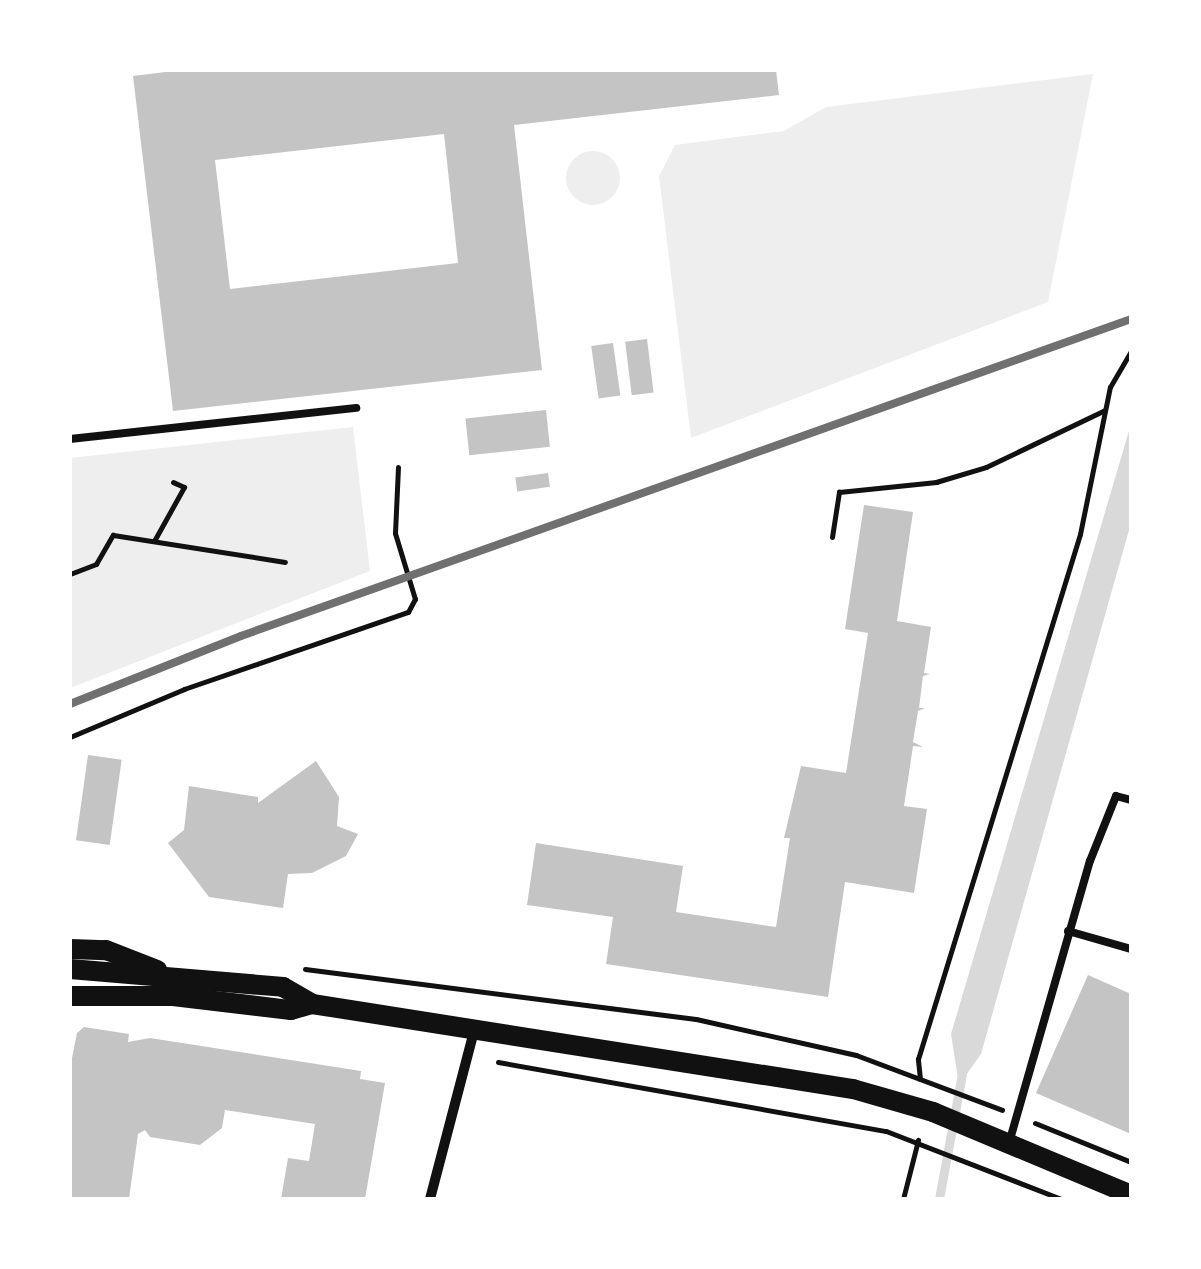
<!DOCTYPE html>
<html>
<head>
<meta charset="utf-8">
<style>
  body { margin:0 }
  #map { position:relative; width:1201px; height:1269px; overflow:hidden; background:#fff; font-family:"IBM Plex Sans",sans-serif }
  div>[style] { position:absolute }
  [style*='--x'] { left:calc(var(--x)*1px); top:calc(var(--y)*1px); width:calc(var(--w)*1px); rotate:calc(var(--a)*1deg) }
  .green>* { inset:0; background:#eee }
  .round { border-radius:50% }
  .water>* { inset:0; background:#d9d9d9 }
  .stream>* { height:9px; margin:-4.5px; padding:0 4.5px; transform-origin:4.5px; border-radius:4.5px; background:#d9d9d9 }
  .building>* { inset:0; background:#c4c4c4; transform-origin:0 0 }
  .path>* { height:5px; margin:-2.5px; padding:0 2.5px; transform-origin:2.5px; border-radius:2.5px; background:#111 }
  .service>* { height:8px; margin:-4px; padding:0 4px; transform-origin:4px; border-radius:4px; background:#111 }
  .minor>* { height:10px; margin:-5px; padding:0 5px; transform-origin:5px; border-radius:5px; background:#111 }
  .secondary>* { height:20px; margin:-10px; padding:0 10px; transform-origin:10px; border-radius:10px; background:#111 }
  .rail>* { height:8px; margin:-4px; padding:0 4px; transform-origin:4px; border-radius:4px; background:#707070 }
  span { translate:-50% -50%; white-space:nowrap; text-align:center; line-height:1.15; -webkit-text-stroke:8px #fff; paint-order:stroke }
  .frame { position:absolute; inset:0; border:72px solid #fff; pointer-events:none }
</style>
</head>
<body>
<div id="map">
  <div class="green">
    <i style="clip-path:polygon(1093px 74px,1048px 302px,691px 438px,659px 176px,675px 145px,784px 131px,826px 107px)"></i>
    <i class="round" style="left:566px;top:151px;width:54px;height:54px"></i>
    <i style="clip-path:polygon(353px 427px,370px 571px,70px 688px,70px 458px)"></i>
  </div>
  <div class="water">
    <i style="clip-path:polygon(1131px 424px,1131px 523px,981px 1054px,959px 1085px,951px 1034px)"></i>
  </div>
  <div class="stream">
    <i style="--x:939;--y:1199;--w:127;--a:-79.6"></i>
  </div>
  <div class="building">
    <i style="clip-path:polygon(evenodd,182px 70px,776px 70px,779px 95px,514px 125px,542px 370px,173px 411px,133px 76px,182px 70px,444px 134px,458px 263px,230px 289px,215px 160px,444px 134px)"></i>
    <i style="left:647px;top:339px;width:54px;height:22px;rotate:83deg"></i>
    <i style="left:613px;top:343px;width:53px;height:22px;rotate:82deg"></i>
    <i style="left:546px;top:410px;width:37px;height:81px;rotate:84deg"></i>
    <i style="left:548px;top:473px;width:14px;height:33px;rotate:82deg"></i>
    <i style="clip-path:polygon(864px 505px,913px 512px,897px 621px,931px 627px,924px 673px,930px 674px,923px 676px,919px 708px,925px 708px,918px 711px,913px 742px,923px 747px,913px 746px,904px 806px,927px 809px,914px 893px,845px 882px,828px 997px,606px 964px,613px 917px,527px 905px,536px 843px,683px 866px,676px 912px,776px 927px,790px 838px,784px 838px,801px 766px,846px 773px,868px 633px,845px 629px)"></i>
    <i style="left:88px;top:755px;width:34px;height:86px;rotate:8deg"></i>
    <i style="clip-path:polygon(316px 761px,339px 797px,337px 826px,358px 834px,346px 856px,312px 873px,288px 874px,283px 908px,209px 897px,168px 843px,184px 830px,189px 786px,258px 797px,258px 803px)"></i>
    <i style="clip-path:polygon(1088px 975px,1131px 994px,1131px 1134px,1036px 1093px)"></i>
    <i style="clip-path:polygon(84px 1027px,129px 1034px,128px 1042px,150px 1038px,361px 1071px,360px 1079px,385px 1083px,365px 1199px,281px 1199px,288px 1158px,309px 1161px,315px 1124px,225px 1110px,222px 1128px,200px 1145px,150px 1137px,145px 1130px,138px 1134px,129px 1199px,70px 1199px,70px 1068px,77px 1033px)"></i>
  </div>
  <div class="path">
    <i style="--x:832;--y:537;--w:46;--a:-81.2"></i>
    <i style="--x:839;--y:492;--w:98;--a:-5.9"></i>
    <i style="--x:936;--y:482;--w:52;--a:-16.7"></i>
    <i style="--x:986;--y:467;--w:132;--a:-25.6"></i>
    <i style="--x:154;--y:541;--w:62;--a:-60.9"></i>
    <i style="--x:184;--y:487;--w:12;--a:-156"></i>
    <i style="--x:70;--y:574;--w:28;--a:-21"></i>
    <i style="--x:96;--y:564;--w:34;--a:-60"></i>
    <i style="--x:113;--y:535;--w:174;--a:8.9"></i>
    <i style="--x:70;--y:737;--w:124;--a:-22.8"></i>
    <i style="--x:184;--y:689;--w:237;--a:-19"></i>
    <i style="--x:408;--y:612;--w:15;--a:-62"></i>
    <i style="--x:415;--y:599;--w:69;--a:-106.9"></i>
    <i style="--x:395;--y:533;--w:66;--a:-87.4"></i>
    <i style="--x:305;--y:969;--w:394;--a:7.3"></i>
    <i style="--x:696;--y:1019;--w:164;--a:12.7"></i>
    <i style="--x:856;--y:1055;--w:156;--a:20.6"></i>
    <i style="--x:498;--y:1062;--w:394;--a:10.1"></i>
    <i style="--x:886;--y:1131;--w:188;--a:21.2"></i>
    <i style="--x:920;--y:1079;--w:20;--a:-96"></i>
    <i style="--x:918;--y:1059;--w:549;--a:-72.85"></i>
    <i style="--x:1080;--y:534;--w:150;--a:-78.5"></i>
    <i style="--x:1110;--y:387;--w:42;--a:-59.7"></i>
    <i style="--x:1035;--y:1123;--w:104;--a:22.1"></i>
    <i style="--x:903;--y:1199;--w:61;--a:-75.7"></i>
  </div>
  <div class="service">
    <i style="--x:70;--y:439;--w:288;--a:-6.2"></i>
    <i style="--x:1068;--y:931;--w:66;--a:15.9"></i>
    <i style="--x:1009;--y:1143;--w:293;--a:-74"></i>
    <i style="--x:1090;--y:861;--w:70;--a:-68.2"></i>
    <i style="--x:1116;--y:796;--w:16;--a:15"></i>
  </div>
  <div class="minor">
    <i style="--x:430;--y:1199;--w:178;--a:-75.3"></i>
  </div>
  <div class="secondary">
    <i style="--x:70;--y:949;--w:36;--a:2"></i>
    <i style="--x:106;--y:950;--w:55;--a:21.4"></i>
    <i style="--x:70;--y:969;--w:214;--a:4.8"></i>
    <i style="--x:283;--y:987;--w:34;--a:30"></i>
    <i style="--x:312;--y:1004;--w:548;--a:8.93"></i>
    <i style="--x:853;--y:1089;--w:83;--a:16"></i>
    <i style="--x:933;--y:1112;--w:215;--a:22.7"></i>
    <i style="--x:70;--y:996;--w:103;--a:0"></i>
    <i style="--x:173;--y:996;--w:119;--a:6.8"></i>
    <i style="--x:291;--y:1010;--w:22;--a:-16"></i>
  </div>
  <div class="rail">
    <i style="--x:70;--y:704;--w:184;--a:-21.7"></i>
    <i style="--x:241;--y:636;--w:945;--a:-19.6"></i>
  </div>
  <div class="frame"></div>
</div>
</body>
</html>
